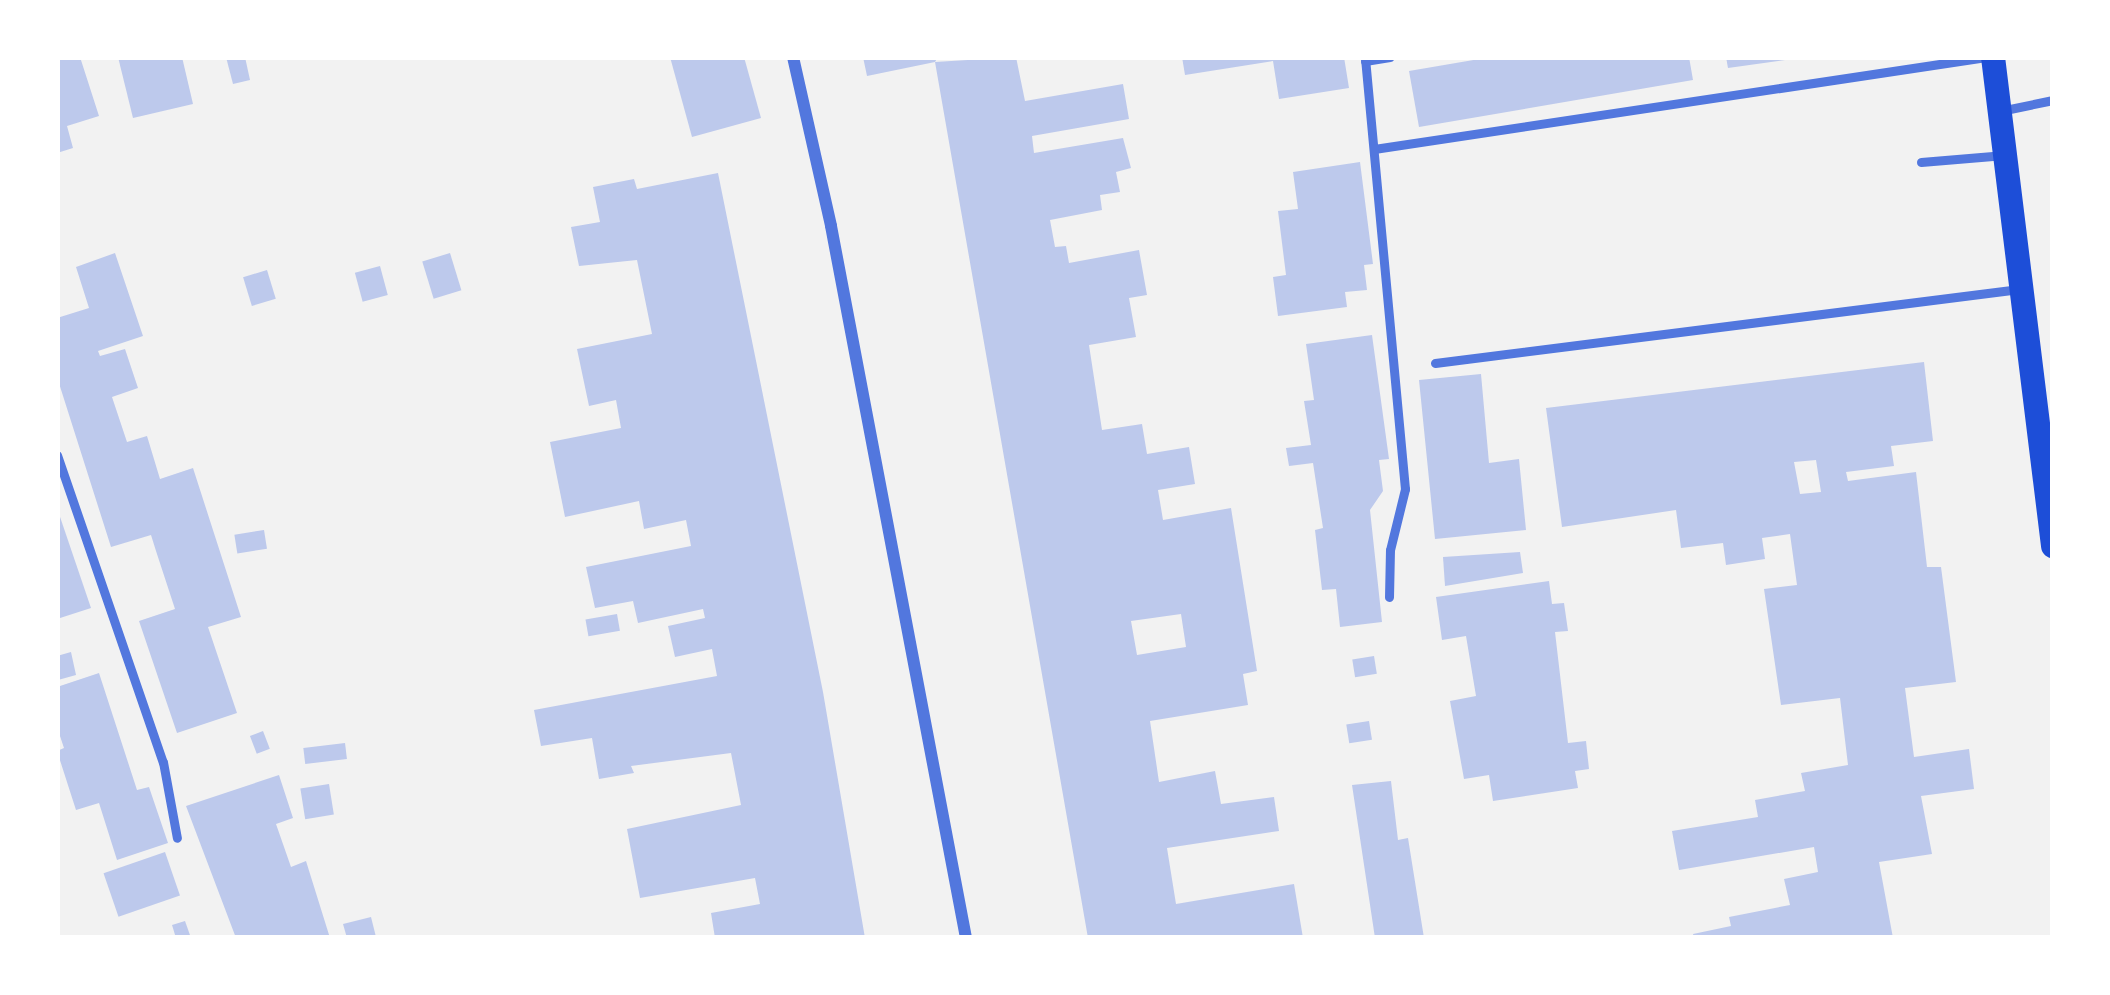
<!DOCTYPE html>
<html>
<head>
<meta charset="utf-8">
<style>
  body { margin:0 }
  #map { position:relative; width:2110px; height:995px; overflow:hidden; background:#f2f2f2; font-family:Manrope,sans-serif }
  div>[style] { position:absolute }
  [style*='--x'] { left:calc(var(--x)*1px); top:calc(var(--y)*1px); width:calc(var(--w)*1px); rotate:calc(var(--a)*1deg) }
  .building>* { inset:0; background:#bdc9ec; transform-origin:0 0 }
  .service>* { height:9px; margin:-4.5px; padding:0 4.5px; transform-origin:4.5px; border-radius:4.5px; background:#5277de }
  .minor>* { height:12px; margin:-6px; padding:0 6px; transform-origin:6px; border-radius:6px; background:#5277de }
  .secondary>* { height:24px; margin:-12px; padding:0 12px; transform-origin:12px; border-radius:12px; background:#1d4ed8 }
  span { translate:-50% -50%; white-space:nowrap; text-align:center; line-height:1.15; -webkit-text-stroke:12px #fff; paint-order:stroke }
  .frame { position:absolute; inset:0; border:60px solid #fff; pointer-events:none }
</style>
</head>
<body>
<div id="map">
  <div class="building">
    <i style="clip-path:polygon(57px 57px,80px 57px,99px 116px,67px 126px,73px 148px,57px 153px)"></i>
    <i style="clip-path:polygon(118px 57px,182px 57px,193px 104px,133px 118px)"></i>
    <i style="clip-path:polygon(226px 57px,245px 57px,250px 80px,233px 84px)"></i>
    <i style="clip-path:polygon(670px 57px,744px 57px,761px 118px,692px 137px)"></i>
    <i style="clip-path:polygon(evenodd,863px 57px,938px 57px,935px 62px,1016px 57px,1025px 101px,1123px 84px,1129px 119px,1032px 136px,1034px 153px,1123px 138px,1131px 168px,1116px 172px,1120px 192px,1100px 195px,1102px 210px,1050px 220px,1055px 247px,1066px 246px,1069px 263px,1139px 250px,1147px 295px,1129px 298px,1136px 337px,1089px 345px,1102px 430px,1142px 424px,1147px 454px,1189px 447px,1195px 484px,1158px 490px,1163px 520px,1231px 508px,1257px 671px,1243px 674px,1248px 705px,1150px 721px,1159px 782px,1215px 771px,1221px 804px,1274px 797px,1279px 831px,1167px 848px,1176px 904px,1294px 884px,1303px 938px,1088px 938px,935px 62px,867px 76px,863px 57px,1181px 614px,1186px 647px,1137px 655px,1131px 621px,1181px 614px)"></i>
    <i style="clip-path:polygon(1182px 57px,1344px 57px,1349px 88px,1279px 99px,1273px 61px,1185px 75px)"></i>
    <i style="clip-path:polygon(1491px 57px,1689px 57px,1693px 80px,1419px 127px,1409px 71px)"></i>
    <i style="clip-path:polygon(1726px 57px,1785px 57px,1785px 60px,1728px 68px)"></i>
    <i style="clip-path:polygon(1360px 162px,1373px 264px,1364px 265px,1367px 290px,1345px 292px,1347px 307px,1278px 316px,1273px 277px,1286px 275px,1278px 211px,1298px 209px,1293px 172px)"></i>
    <i style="clip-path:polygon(718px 173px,823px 692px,865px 938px,715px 938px,711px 913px,760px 904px,755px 878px,640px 898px,627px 829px,741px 805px,731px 753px,631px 766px,634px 773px,599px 779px,592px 738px,541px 746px,534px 710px,717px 676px,712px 649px,675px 657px,668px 626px,705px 618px,703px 609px,638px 623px,633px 601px,595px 608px,586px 567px,691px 546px,686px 520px,644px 529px,639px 501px,565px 517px,550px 442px,621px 428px,616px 400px,589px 406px,577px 349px,652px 334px,637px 260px,579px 266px,571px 227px,600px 222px,593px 187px,634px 179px,637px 189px)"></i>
    <i style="clip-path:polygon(115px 253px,143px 336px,98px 351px,100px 356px,125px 349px,138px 388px,112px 397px,127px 442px,147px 436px,160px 479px,193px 468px,241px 617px,208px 627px,237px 713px,177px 733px,139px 621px,175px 609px,156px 551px,151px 535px,111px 547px,57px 377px,57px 318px,89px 308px,76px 267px)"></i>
    <i style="left:450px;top:253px;width:39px;height:29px;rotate:73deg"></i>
    <i style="left:380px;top:266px;width:30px;height:26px;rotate:75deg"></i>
    <i style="left:267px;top:270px;width:30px;height:25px;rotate:73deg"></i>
    <i style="clip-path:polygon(1372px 335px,1389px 459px,1379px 460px,1383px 491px,1370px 510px,1382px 622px,1340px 627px,1336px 589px,1322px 590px,1315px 530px,1323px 528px,1313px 463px,1289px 466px,1286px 448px,1311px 445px,1304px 401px,1314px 400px,1306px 344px)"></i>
    <i style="clip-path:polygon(evenodd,1924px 362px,1933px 441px,1891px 446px,1894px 466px,1846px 472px,1848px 481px,1916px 472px,1927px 567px,1941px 567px,1956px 682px,1905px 688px,1914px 757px,1969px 749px,1974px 789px,1921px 796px,1932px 854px,1879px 862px,1893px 938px,1694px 938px,1693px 934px,1731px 926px,1729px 917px,1790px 905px,1784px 879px,1818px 872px,1814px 847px,1679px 870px,1672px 831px,1758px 817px,1755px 800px,1805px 791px,1801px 773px,1848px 765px,1840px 698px,1781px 705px,1764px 589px,1797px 585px,1790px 534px,1762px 538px,1765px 559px,1726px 565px,1723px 543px,1681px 548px,1676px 510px,1562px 527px,1546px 408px,1924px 362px,1816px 460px,1821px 492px,1800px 494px,1794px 462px,1816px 460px)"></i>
    <i style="clip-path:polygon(1481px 374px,1489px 463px,1519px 459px,1526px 530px,1435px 539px,1419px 380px)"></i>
    <i style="clip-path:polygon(57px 508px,91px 608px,57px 619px)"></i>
    <i style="left:264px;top:530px;width:19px;height:30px;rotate:81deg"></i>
    <i style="clip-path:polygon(1520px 552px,1523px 573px,1445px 586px,1443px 557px)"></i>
    <i style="clip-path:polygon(1549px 581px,1552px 604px,1564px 603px,1568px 631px,1555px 632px,1568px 743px,1586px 741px,1589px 769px,1575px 771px,1578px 788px,1493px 801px,1489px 775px,1464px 779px,1450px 701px,1476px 696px,1466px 636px,1442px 640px,1436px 597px)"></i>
    <i style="left:617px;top:614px;width:17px;height:32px;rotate:80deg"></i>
    <i style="clip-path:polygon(71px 652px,76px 675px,58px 680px,57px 656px)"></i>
    <i style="left:1374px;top:656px;width:18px;height:22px;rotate:81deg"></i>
    <i style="clip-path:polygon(99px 673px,137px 790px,149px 787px,168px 843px,117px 860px,99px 803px,76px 810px,57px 751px,64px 748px,57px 727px,57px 687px)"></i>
    <i style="left:1369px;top:721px;width:19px;height:23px;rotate:81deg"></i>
    <i style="left:263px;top:731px;width:19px;height:14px;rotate:69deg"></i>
    <i style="left:345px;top:743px;width:16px;height:42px;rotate:83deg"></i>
    <i style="clip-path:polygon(279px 775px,293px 818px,276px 824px,291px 867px,306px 861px,330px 938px,236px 938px,186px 806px)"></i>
    <i style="clip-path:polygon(1391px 781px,1398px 840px,1408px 838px,1424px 938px,1375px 938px,1352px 785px)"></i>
    <i style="left:329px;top:784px;width:31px;height:29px;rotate:81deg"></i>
    <i style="left:165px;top:852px;width:46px;height:65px;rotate:71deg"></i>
    <i style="clip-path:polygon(371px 917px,376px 937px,347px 938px,343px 924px)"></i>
    <i style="clip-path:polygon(185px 921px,191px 938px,176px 938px,172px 925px)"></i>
  </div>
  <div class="service">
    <i style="--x:2005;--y:110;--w:49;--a:-11.8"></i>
    <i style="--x:1374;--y:149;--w:619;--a:-8.55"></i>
    <i style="--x:1921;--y:162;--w:84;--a:-4.8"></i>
    <i style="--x:1435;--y:363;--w:589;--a:-7.22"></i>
    <i style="--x:57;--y:455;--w:325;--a:71"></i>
    <i style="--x:163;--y:762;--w:77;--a:79.6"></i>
    <i style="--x:1389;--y:597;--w:47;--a:-88.8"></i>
    <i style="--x:1390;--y:550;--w:63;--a:-76.2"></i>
    <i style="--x:1405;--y:489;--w:430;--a:-95.3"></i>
    <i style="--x:1365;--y:61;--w:25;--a:-9"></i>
  </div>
  <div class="minor">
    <i style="--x:793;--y:57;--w:173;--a:77.3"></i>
    <i style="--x:831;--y:226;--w:725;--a:79.26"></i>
  </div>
  <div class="secondary">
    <i style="--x:1993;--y:57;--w:493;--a:83"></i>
  </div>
  <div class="frame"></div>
</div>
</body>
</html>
